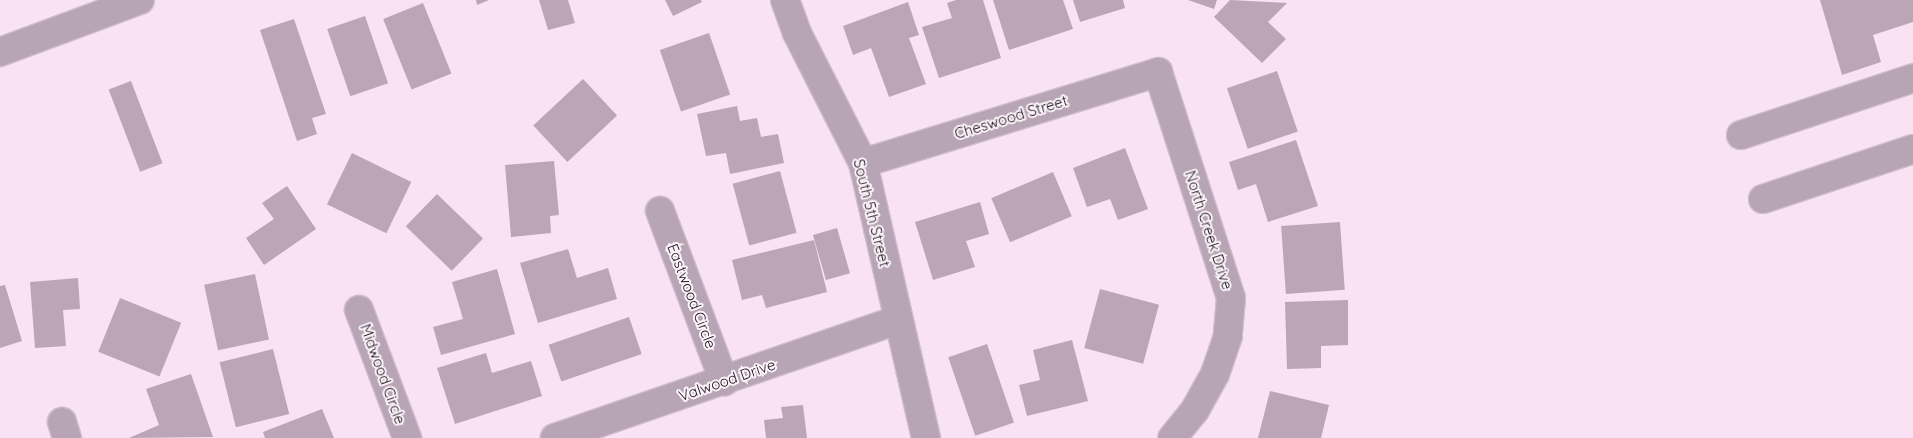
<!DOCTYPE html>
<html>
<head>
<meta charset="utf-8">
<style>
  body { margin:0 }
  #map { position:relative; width:1913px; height:438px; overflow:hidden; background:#f8e2f4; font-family:Quicksand,sans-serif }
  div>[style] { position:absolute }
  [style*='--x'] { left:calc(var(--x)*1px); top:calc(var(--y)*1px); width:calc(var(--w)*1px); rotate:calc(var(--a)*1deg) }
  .building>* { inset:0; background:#bba6b7; transform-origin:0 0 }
  .roads { filter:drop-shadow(1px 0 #d0bdcd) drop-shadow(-1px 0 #d0bdcd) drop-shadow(0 1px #d0bdcd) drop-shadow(0 -1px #d0bdcd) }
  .minor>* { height:28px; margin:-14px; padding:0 14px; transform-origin:14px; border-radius:14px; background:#b7a4b4 }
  span { translate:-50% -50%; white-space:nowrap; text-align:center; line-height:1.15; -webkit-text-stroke:4px #fdf4fb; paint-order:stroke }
  .street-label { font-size:15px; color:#1b141a }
</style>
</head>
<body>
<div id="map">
  <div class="building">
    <i style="clip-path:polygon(476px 0,489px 0,477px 5px)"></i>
    <i style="clip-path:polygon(539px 0,568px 0,575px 23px,548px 30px)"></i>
    <i style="clip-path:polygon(665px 0,701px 0,702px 2px,673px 16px)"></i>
    <i style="clip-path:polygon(956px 0,983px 0,1001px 58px,939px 78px,922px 27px,952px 18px,947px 3px)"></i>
    <i style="clip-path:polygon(993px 0,1063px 0,1073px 29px,1009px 50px)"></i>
    <i style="clip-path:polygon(1073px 0,1123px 0,1125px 8px,1080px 22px)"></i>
    <i style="clip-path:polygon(1188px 0,1217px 0,1214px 9px)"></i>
    <i style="clip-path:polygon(1230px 0,1287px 3px,1268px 22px,1286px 39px,1262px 63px,1214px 17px)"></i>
    <i style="clip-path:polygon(1820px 0,1913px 0,1913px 22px,1873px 35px,1881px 62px,1842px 75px)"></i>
    <i style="clip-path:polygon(908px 2px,919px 35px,909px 38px,926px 84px,889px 97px,871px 48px,853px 55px,843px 26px)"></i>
    <i style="left:423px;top:3px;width:76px;height:43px;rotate:68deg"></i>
    <i style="left:365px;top:16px;width:71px;height:40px;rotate:71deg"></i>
    <i style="clip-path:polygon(294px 19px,326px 114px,312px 118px,317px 134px,297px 141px,260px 30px)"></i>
    <i style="left:709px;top:33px;width:65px;height:52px;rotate:71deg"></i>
    <i style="left:1277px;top:71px;width:64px;height:53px;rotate:71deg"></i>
    <i style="left:583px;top:79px;width:50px;height:68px;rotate:47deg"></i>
    <i style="left:131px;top:81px;width:88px;height:24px;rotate:69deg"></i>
    <i style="clip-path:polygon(737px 106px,740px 121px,757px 118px,761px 137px,778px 134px,784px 163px,730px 174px,726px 153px,706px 156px,697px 114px)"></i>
    <i style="clip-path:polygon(1296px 140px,1318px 206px,1268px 222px,1256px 184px,1238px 190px,1229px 162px)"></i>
    <i style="clip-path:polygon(1125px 148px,1148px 209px,1118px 220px,1110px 199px,1087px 207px,1073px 168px)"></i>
    <i style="left:352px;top:153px;width:66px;height:57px;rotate:26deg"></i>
    <i style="clip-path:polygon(554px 161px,559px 215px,550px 216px,551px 233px,511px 237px,505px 165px)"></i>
    <i style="left:780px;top:171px;width:64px;height:49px;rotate:75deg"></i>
    <i style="left:1053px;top:172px;width:48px;height:67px;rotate:67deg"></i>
    <i style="clip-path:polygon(287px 186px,316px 229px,264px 265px,246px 238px,274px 219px,262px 203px)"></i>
    <i style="left:437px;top:194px;width:64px;height:45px;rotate:44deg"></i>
    <i style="clip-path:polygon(980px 202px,989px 234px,966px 241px,975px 267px,933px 280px,915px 222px)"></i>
    <i style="left:1340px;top:222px;width:68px;height:59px;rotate:86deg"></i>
    <i style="left:837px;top:228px;width:47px;height:25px;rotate:74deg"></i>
    <i style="clip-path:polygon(814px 240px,827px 292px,766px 308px,762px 295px,742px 300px,732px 260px)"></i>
    <i style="clip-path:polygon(568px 249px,577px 278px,608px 268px,617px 299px,538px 323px,520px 263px)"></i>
    <i style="clip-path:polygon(497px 269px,515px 334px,441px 355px,433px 327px,463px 319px,452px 282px)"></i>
    <i style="left:255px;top:274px;width:67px;height:52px;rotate:78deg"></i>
    <i style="clip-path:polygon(78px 278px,80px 309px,63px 310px,66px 346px,35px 348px,30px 282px)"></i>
    <i style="clip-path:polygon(5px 285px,22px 341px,0 348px,0 286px)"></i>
    <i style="left:1100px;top:289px;width:61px;height:61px;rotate:15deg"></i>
    <i style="left:120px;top:298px;width:66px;height:58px;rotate:22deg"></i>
    <i style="clip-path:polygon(1348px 300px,1348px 345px,1321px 346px,1321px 368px,1287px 369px,1285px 302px)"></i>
    <i style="left:629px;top:317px;width:39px;height:85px;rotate:71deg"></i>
    <i style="clip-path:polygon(1072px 340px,1088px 401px,1027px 416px,1019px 385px,1040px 380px,1033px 350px)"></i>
    <i style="left:987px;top:344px;width:83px;height:41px;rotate:71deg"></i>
    <i style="left:273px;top:349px;width:67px;height:55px;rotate:76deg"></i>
    <i style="clip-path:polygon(486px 353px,492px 373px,531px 361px,542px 396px,455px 424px,437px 368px)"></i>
    <i style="clip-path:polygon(191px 374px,213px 437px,129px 438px,159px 425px,146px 389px)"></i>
    <i style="clip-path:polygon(1270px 391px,1329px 405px,1321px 438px,1258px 438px)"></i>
    <i style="clip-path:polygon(803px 405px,807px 438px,766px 438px,764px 420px,783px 418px,781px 407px)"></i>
    <i style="clip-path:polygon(322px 409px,334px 438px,265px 438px,263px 432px)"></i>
  </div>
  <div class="roads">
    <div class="minor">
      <i style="--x:785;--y:0;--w:35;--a:70"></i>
      <i style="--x:797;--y:33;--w:146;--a:63.1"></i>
      <i style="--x:863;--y:163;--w:282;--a:77.1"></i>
      <i style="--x:0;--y:52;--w:149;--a:-20.4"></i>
      <i style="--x:1741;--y:135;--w:181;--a:-18.3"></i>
      <i style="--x:863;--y:163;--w:309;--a:-17.1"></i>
      <i style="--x:1158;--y:72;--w:237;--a:72.1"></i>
      <i style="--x:1231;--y:298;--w:38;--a:95"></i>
      <i style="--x:1228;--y:336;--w:40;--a:108.9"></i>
      <i style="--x:1215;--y:374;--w:41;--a:119.1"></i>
      <i style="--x:1195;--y:410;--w:36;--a:129"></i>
      <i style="--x:1763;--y:199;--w:158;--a:-18.4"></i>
      <i style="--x:660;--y:211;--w:182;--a:69.4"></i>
      <i style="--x:359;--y:310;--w:137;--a:69.4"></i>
      <i style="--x:62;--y:422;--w:17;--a:73"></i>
      <i style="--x:555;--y:438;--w:362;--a:-19"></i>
    </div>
  </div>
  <div class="street-label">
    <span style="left:1011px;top:117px;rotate:-17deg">Cheswood Street</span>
    <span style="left:872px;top:213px;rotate:76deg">South 5th Street</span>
    <span style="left:1209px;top:230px;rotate:72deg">North Creek Drive</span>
    <span style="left:692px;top:296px;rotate:69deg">Eastwood Circle</span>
    <span style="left:383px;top:374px;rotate:70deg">Midwood Circle</span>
    <span style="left:727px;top:380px;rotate:-19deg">Valwood Drive</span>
  </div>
</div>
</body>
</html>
